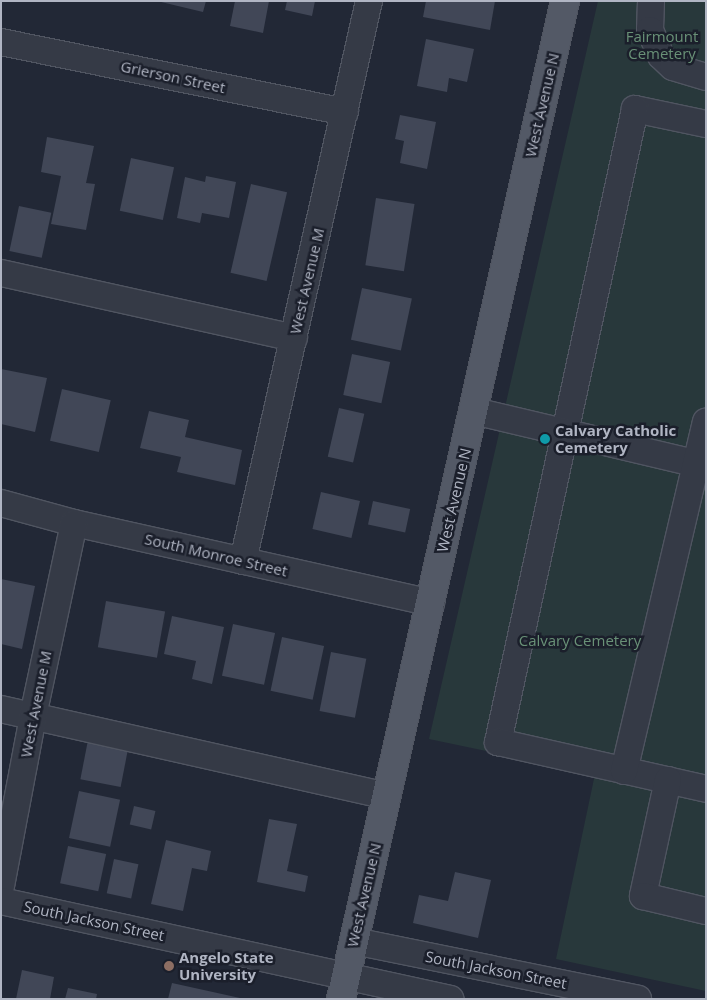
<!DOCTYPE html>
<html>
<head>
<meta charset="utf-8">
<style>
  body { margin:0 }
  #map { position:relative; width:707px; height:1000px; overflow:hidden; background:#222836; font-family:"Open Sans",sans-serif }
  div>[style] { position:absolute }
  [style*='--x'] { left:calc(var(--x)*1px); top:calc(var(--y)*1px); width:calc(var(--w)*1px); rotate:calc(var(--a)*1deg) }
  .green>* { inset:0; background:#28383b }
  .building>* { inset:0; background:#414757; transform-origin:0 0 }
  .roads { filter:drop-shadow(1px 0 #505561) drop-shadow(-1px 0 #505561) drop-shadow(0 1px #505561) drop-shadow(0 -1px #505561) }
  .minor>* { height:26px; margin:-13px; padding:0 13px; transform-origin:13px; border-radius:13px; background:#353a46 }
  .major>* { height:28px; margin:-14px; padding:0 14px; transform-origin:14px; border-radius:14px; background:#535966 }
  .dots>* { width:14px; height:14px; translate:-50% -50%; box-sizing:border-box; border:2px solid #1b1f2b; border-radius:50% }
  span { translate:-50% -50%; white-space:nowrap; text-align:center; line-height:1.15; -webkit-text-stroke:5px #1b1f2b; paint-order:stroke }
  .park-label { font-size:15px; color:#699177 }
  .street-label { font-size:15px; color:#b0b5c3 }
  .poi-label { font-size:15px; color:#b0b5c3; font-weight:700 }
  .left { translate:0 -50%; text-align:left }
  .frame { position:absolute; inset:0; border:2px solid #b0b5c3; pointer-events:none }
</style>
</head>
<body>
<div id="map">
  <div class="green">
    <i style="clip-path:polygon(598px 1px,706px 1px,706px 991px,556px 959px,595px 774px,429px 739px)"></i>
  </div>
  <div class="building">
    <i style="clip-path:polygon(157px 1px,206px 1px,203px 12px)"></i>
    <i style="clip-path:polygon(235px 1px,269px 1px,263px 33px,230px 26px)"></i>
    <i style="clip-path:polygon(287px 1px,315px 1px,312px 16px,285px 10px)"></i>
    <i style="clip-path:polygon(426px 1px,495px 1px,490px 30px,423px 17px)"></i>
    <i style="clip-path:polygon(426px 39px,474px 49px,467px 82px,449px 78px,447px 92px,417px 86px)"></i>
    <i style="clip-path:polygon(400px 115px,436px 122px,427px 169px,400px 163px,404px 141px,395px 139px)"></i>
    <i style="clip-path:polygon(47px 137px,94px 146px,86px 183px,95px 184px,86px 230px,51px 224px,61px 176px,41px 172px)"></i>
    <i style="left:131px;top:158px;width:44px;height:54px;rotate:12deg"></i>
    <i style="clip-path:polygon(206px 176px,236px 182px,229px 218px,202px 213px,200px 223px,177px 218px,185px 177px,205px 182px)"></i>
    <i style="left:251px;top:184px;width:37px;height:91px;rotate:13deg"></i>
    <i style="left:376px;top:198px;width:39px;height:68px;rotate:9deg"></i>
    <i style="left:19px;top:206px;width:33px;height:46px;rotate:12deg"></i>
    <i style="left:362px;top:288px;width:51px;height:53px;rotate:12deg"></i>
    <i style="left:352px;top:354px;width:39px;height:42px;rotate:12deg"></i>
    <i style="clip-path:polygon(1px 369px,47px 378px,35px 432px,1px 424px)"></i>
    <i style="left:62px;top:389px;width:50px;height:53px;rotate:13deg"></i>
    <i style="left:339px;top:408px;width:26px;height:50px;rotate:13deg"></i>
    <i style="clip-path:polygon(149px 411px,189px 420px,185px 437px,242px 450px,235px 485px,177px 472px,181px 457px,140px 448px)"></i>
    <i style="left:321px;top:492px;width:40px;height:38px;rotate:13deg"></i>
    <i style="left:373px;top:501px;width:38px;height:24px;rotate:12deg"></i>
    <i style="clip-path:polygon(1px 579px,35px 586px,22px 649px,1px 644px)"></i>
    <i style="left:106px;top:601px;width:60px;height:47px;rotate:10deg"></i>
    <i style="clip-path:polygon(172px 616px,224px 627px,212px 684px,192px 679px,196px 661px,164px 654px)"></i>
    <i style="left:233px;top:624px;width:43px;height:53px;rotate:12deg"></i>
    <i style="left:282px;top:637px;width:43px;height:55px;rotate:12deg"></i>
    <i style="left:331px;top:652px;width:36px;height:60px;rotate:11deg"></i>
    <i style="left:88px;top:740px;width:41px;height:40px;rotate:11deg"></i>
    <i style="left:79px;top:791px;width:42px;height:48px;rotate:12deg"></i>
    <i style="left:134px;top:806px;width:22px;height:19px;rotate:13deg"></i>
    <i style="clip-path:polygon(269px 819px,297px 824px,287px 871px,308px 876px,305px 892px,257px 882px)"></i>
    <i style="clip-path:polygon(166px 840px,211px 851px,207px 871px,192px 868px,183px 911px,151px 904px)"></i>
    <i style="left:68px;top:846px;width:39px;height:38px;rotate:12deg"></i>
    <i style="left:114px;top:859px;width:25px;height:35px;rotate:12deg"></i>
    <i style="clip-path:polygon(455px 872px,491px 880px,478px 938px,413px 923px,419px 895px,448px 901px)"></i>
    <i style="clip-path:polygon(22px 970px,54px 977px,50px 999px,16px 999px)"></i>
    <i style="clip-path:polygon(172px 983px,240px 998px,240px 999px,168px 999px)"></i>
    <i style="clip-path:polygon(68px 988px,97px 994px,96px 999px,65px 999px)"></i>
  </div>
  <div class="roads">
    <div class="minor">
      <i style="--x:651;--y:1;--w:29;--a:92"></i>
      <i style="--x:650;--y:30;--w:28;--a:67"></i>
      <i style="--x:661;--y:56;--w:16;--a:43"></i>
      <i style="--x:673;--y:67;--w:34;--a:17"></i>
      <i style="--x:1;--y:42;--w:351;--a:11.5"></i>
      <i style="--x:706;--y:124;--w:73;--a:-168.1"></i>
      <i style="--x:635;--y:109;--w:648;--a:102.21"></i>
      <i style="--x:498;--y:742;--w:213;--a:12.7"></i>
      <i style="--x:1;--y:273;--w:300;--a:12.5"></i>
      <i style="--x:474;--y:411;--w:238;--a:13.3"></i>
      <i style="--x:1;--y:503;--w:76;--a:15.3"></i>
      <i style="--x:74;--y:523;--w:366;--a:12.6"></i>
      <i style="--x:243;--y:561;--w:574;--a:-77.32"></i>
      <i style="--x:1;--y:709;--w:396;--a:12.7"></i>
      <i style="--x:624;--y:771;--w:359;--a:-76.8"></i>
      <i style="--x:668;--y:780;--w:119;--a:102.2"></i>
      <i style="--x:643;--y:896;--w:65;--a:13.4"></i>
      <i style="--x:1;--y:886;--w:173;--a:-79.3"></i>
      <i style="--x:33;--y:716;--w:197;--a:-78"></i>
      <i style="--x:1;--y:901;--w:460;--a:12.3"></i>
      <i style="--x:354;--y:941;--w:290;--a:11.5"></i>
    </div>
    <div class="major">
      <i style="--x:341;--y:999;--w:1023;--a:-77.35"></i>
    </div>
  </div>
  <div class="dots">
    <i style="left:545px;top:439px;background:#0f9aa8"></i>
    <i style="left:169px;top:966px;background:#8d6e63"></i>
  </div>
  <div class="park-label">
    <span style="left:662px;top:45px">Fairmount<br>Cemetery</span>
    <span style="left:580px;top:641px">Calvary Cemetery</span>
  </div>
  <div class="street-label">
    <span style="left:173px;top:77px;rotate:12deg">Grierson Street</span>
    <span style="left:542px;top:105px;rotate:-77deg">West Avenue N</span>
    <span style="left:307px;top:281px;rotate:-77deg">West Avenue M</span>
    <span style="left:454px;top:500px;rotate:-77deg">West Avenue N</span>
    <span style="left:216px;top:555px;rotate:13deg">South Monroe Street</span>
    <span style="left:36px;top:704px;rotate:-79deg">West Avenue M</span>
    <span style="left:364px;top:895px;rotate:-77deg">West Avenue N</span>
    <span style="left:94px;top:921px;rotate:12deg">South Jackson Street</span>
    <span style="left:496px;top:970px;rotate:11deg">South Jackson Street</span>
  </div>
  <div class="poi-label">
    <span class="left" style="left:555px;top:439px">Calvary Catholic<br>Cemetery</span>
    <span class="left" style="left:179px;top:966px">Angelo State<br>University</span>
  </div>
  <div class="frame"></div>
</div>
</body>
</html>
